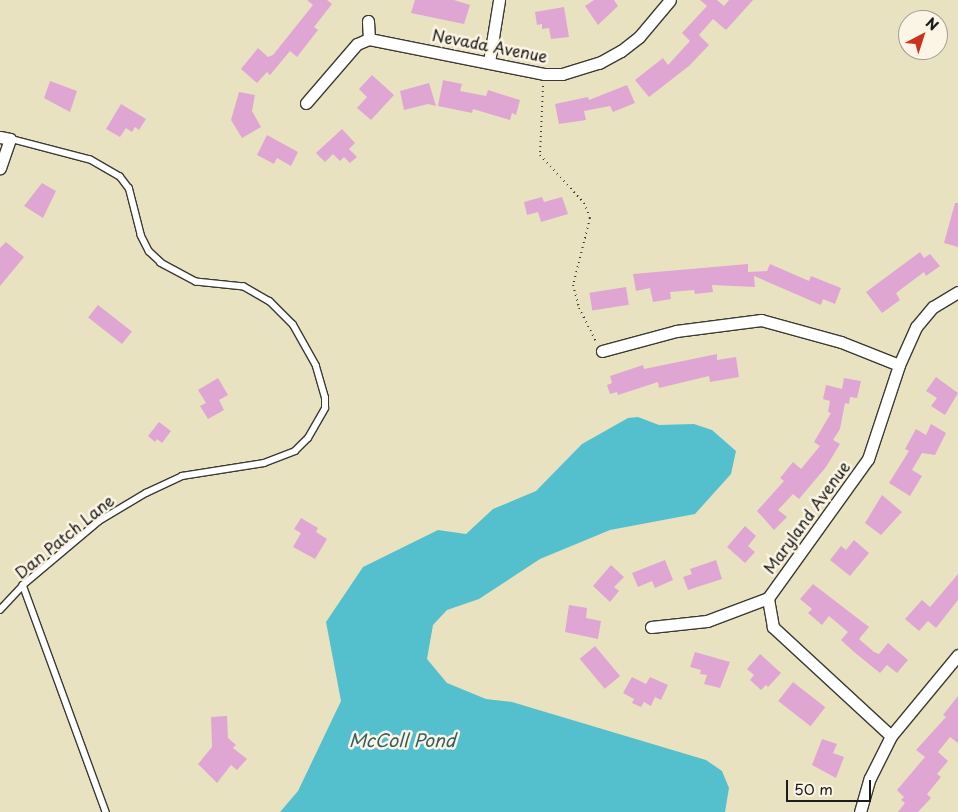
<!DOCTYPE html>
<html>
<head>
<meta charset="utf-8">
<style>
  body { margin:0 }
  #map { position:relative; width:958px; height:812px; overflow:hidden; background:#e9e2c1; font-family:"Playpen Sans",sans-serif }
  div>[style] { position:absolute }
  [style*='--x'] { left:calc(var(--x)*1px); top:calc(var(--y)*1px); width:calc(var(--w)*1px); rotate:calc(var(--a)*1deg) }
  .water>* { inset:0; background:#54c0ce }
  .building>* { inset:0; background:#dfa6d3; transform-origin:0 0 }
  .path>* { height:2px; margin-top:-1px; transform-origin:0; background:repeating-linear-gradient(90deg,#3b3a35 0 1px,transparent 0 5px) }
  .roads { filter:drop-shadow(1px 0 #3b3a35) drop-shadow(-1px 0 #3b3a35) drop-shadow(0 1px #3b3a35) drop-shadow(0 -1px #3b3a35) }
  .lane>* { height:5.5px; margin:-2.75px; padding:0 2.75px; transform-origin:2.75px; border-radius:2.75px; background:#fff }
  .street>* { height:11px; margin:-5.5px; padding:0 5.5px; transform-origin:5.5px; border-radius:5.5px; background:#fff }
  span { translate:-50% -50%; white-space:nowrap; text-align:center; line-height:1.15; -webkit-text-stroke:5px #fcf5e5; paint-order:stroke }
  .street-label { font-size:16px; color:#1c1c1c }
  .water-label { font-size:18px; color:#325e63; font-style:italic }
  .north { position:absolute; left:898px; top:10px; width:50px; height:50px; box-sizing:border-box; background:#fcf5e5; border:1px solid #a29e95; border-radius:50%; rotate:40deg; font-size:14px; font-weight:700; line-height:20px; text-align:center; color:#1c1c1c }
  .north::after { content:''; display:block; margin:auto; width:18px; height:22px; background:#c8321e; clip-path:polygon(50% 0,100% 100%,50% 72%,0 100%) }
  .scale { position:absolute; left:786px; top:780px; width:85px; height:22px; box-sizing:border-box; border:2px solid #1c1c1c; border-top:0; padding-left:6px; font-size:15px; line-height:18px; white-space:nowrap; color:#1c1c1c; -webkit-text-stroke:4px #fcf5e5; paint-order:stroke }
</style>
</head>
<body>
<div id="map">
  <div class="water">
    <i style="clip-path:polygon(638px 417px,659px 425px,694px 424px,712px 430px,736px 451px,731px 474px,695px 514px,610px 530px,540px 559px,479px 599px,447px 610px,433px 625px,427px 659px,447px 683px,486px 699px,512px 702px,706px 760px,722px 771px,729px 788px,725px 812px,280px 812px,298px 791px,341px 701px,326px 622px,363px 567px,438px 530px,466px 534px,493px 509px,536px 491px,582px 444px,628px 418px)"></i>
  </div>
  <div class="building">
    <i style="clip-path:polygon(307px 0,327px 0,332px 4px,314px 27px,318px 30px,297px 57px,290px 51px,270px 75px,267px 72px,257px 83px,241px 69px,258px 48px,268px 57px,273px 55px,313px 5px)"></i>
    <i style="clip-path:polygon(415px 0,454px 0,470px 5px,464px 24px,411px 13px)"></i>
    <i style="clip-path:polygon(594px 0,614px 0,618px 6px,598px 25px,585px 6px)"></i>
    <i style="clip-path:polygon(700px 0,717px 0,724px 6px,729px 0,753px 0,726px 30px,713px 19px,699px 35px,709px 45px,689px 66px,649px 97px,635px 80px,663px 58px,668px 65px,690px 41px,682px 33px,707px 6px)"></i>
    <i style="clip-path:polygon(564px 7px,569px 37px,551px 39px,549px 28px,542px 29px,542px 24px,537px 25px,535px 12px)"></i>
    <i style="clip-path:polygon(372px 75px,394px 95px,371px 120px,357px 108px,367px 97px,359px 89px)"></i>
    <i style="clip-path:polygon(443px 80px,462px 84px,460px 91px,486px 96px,488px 90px,520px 100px,516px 115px,512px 113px,510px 120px,473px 109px,472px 113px,438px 106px)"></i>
    <i style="clip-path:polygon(50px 81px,77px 91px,70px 112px,44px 98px)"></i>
    <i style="clip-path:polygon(429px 83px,436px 106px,428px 104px,404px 110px,400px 91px)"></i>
    <i style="clip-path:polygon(627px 85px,635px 103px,613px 112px,610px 106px,584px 111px,586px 120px,559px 124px,555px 104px,588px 97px,589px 100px)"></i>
    <i style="clip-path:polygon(239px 92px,255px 95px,252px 111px,261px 127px,242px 138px,231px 120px)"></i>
    <i style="clip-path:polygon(121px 104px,146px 119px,139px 130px,135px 127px,132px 132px,126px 128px,120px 137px,106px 129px)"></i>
    <i style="clip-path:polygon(342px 129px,355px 143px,349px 149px,357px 157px,350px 163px,344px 157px,340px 161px,333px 154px,325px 162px,316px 153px)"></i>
    <i style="clip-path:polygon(267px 135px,298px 152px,291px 166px,277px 158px,274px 164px,257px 155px)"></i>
    <i style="clip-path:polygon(42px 183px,56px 191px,43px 218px,24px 206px)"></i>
    <i style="clip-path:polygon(542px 197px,544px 202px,562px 197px,568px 214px,541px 222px,538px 212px,527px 215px,524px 202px)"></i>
    <i style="clip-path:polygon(955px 203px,958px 203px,958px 247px,944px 243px)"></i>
    <i style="clip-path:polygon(6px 242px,24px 257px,0 286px,0 248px)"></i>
    <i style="clip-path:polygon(920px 252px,924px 258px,930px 254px,940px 266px,926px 276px,924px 272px,896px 293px,900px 300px,882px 313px,866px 292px)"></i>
    <i style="clip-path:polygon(748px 264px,748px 272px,767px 271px,770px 264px,809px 281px,811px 276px,841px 288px,835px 304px,823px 299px,821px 305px,754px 276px,755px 287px,712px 285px,713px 292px,695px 294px,694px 290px,670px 292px,671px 299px,653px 302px,650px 288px,636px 291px,633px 274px)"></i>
    <i style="left:626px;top:287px;width:18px;height:37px;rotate:81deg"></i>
    <i style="left:98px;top:305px;width:43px;height:16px;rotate:38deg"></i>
    <i style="clip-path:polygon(717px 354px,717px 360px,736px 357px,739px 377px,710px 382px,709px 376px,659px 388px,658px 382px,618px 395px,617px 392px,610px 394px,607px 385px,612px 383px,610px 376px,643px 365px,644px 369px)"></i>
    <i style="clip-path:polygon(936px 377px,958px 393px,945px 415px,931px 406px,937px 398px,926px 391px)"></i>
    <i style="clip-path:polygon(218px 378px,228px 395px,219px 400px,224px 410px,208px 419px,200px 406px,206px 403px,198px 390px)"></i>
    <i style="clip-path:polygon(844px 378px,861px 381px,857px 398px,850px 397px,849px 404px,845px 403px,840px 429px,833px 440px,840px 444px,826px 467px,799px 499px,793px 494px,778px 510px,787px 517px,774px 530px,757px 511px,784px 481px,780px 478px,793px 462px,801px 469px,820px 446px,814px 442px,831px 413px,828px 412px,830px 401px,823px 399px,826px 385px,842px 389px)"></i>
    <i style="clip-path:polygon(159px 422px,171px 431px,162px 443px,157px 439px,155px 442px,148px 436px)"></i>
    <i style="clip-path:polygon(931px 424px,946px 433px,935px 455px,922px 453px,912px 470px,922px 476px,910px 496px,889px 483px,909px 451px,905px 449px,916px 429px,926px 435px)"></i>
    <i style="clip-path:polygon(882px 495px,902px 512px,881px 535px,865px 523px)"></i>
    <i style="clip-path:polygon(301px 518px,318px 528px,316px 532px,327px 539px,315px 559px,293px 547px,301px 533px,294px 529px)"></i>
    <i style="clip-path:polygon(745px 526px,756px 536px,748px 546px,755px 552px,745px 563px,727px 547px)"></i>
    <i style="clip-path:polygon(854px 540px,869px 553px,850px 576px,830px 560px,841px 546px,846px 550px)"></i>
    <i style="clip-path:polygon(665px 560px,673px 580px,655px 588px,652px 581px,638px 587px,632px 573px)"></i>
    <i style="clip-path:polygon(716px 560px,722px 579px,688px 590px,683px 577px,692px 574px,690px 569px)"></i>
    <i style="clip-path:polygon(611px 565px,624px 577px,614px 587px,619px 591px,610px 602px,593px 586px)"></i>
    <i style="clip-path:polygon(958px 574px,958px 600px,936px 628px,928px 621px,919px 631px,905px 619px,922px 600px,930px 607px)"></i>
    <i style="clip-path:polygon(813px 584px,869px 627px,859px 639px,874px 652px,879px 654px,888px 643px,908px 660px,897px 673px,887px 665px,880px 673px,854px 652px,841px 640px,848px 632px,829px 616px,822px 625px,808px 613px,812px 609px,800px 599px)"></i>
    <i style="clip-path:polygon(569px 605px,587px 608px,586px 618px,601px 621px,598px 639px,565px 632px)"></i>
    <i style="left:595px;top:646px;width:39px;height:20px;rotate:50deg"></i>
    <i style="clip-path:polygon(695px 652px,730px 662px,720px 688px,704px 684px,707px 675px,700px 674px,701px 670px,690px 667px)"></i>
    <i style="clip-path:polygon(760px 654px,781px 673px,768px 687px,766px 685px,761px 690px,750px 680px,754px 675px,747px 669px)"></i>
    <i style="clip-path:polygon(632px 677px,646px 684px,650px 677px,668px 685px,661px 700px,655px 697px,651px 706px,644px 702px,641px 707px,632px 703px,634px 699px,623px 693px)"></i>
    <i style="left:793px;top:682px;width:41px;height:24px;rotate:38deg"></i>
    <i style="clip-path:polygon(958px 696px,958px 743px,950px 737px,938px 752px,948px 761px,937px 774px,941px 777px,927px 794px,931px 798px,918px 812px,898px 812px,905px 803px,901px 800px,904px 797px,897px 790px,925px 757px,916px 750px,946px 717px,943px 715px)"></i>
    <i style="clip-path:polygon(227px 716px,228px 738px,236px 745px,233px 748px,247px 759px,237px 770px,231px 765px,217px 783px,198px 764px,212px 747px,211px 717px)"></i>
    <i style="clip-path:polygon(822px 739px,837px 744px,833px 753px,844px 757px,836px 778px,812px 765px)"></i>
  </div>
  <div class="path">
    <i style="--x:543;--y:86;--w:69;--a:92.5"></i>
    <i style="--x:540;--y:155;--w:65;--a:47.5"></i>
    <i style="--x:584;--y:203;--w:16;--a:68"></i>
    <i style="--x:590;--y:218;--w:69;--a:104.2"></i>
    <i style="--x:573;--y:285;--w:24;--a:75"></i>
    <i style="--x:579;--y:308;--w:37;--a:63"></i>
  </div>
  <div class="roads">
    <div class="lane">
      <i style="--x:23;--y:585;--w:242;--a:69.9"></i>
      <i style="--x:0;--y:610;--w:34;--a:-47"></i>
      <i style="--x:23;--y:585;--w:99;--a:-40.1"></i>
      <i style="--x:99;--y:521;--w:55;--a:-30.8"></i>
      <i style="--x:146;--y:493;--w:40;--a:-25"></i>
      <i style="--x:182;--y:476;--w:83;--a:-9"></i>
      <i style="--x:264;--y:463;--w:33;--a:-21"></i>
      <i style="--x:295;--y:451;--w:18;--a:-45"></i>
      <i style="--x:308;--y:438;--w:34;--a:-60"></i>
      <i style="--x:325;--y:408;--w:10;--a:-90"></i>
      <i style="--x:325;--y:398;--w:33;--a:-106"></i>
      <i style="--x:316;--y:366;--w:47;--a:-119.3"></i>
      <i style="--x:293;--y:325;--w:33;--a:-135"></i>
      <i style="--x:270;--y:302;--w:30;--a:-150"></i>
      <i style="--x:244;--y:287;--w:48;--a:-174.1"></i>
      <i style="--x:196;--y:282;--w:40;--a:-152"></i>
      <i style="--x:161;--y:263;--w:16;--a:-137"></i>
      <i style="--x:149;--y:252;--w:18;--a:-117"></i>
      <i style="--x:141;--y:236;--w:49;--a:-104.3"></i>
      <i style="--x:129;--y:189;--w:15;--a:-127"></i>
      <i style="--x:120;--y:177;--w:34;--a:-150"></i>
      <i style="--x:90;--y:160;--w:83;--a:-165.3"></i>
    </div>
    <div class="street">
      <i style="--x:368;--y:21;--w:18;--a:87"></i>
      <i style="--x:489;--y:62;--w:63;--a:-80.8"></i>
      <i style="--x:306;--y:103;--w:78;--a:-49.2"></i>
      <i style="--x:357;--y:44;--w:13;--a:-23"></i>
      <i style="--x:369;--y:39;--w:178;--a:11.3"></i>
      <i style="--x:544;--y:74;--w:18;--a:0"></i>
      <i style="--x:562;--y:74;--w:39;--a:-17"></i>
      <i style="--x:599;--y:63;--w:25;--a:-29"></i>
      <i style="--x:621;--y:51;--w:23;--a:-38"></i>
      <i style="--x:639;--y:37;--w:48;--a:-50"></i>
      <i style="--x:0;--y:137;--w:10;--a:11"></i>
      <i style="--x:10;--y:139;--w:31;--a:109"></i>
      <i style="--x:602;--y:351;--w:77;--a:-15.1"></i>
      <i style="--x:676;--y:331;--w:86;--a:-7.4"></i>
      <i style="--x:761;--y:320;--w:83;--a:15.4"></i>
      <i style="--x:841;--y:342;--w:62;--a:21.6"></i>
      <i style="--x:651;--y:627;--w:56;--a:-6.1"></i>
      <i style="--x:707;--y:621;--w:65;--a:-20.7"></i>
      <i style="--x:891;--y:736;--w:161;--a:-137.3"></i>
      <i style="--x:773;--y:627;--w:29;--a:-100"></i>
      <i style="--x:768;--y:598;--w:171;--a:-54.3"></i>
      <i style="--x:868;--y:459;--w:99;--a:-71.7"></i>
      <i style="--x:899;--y:365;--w:42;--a:-65.9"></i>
      <i style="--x:916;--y:327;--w:26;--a:-50"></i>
      <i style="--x:933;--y:307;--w:29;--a:-31"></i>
      <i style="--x:860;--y:812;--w:35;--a:-74"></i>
      <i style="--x:870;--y:778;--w:47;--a:-63.4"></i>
      <i style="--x:891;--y:736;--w:105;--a:-50.4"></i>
    </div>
  </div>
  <div class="street-label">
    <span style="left:490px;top:45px;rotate:11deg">Nevada Avenue</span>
    <span style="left:806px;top:517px;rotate:-54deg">Maryland Avenue</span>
    <span style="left:64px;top:536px;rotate:-39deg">Dan Patch Lane</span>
  </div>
  <div class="water-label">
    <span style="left:402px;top:740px">McColl Pond</span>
  </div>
  <div class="north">N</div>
  <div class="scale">50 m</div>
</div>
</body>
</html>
